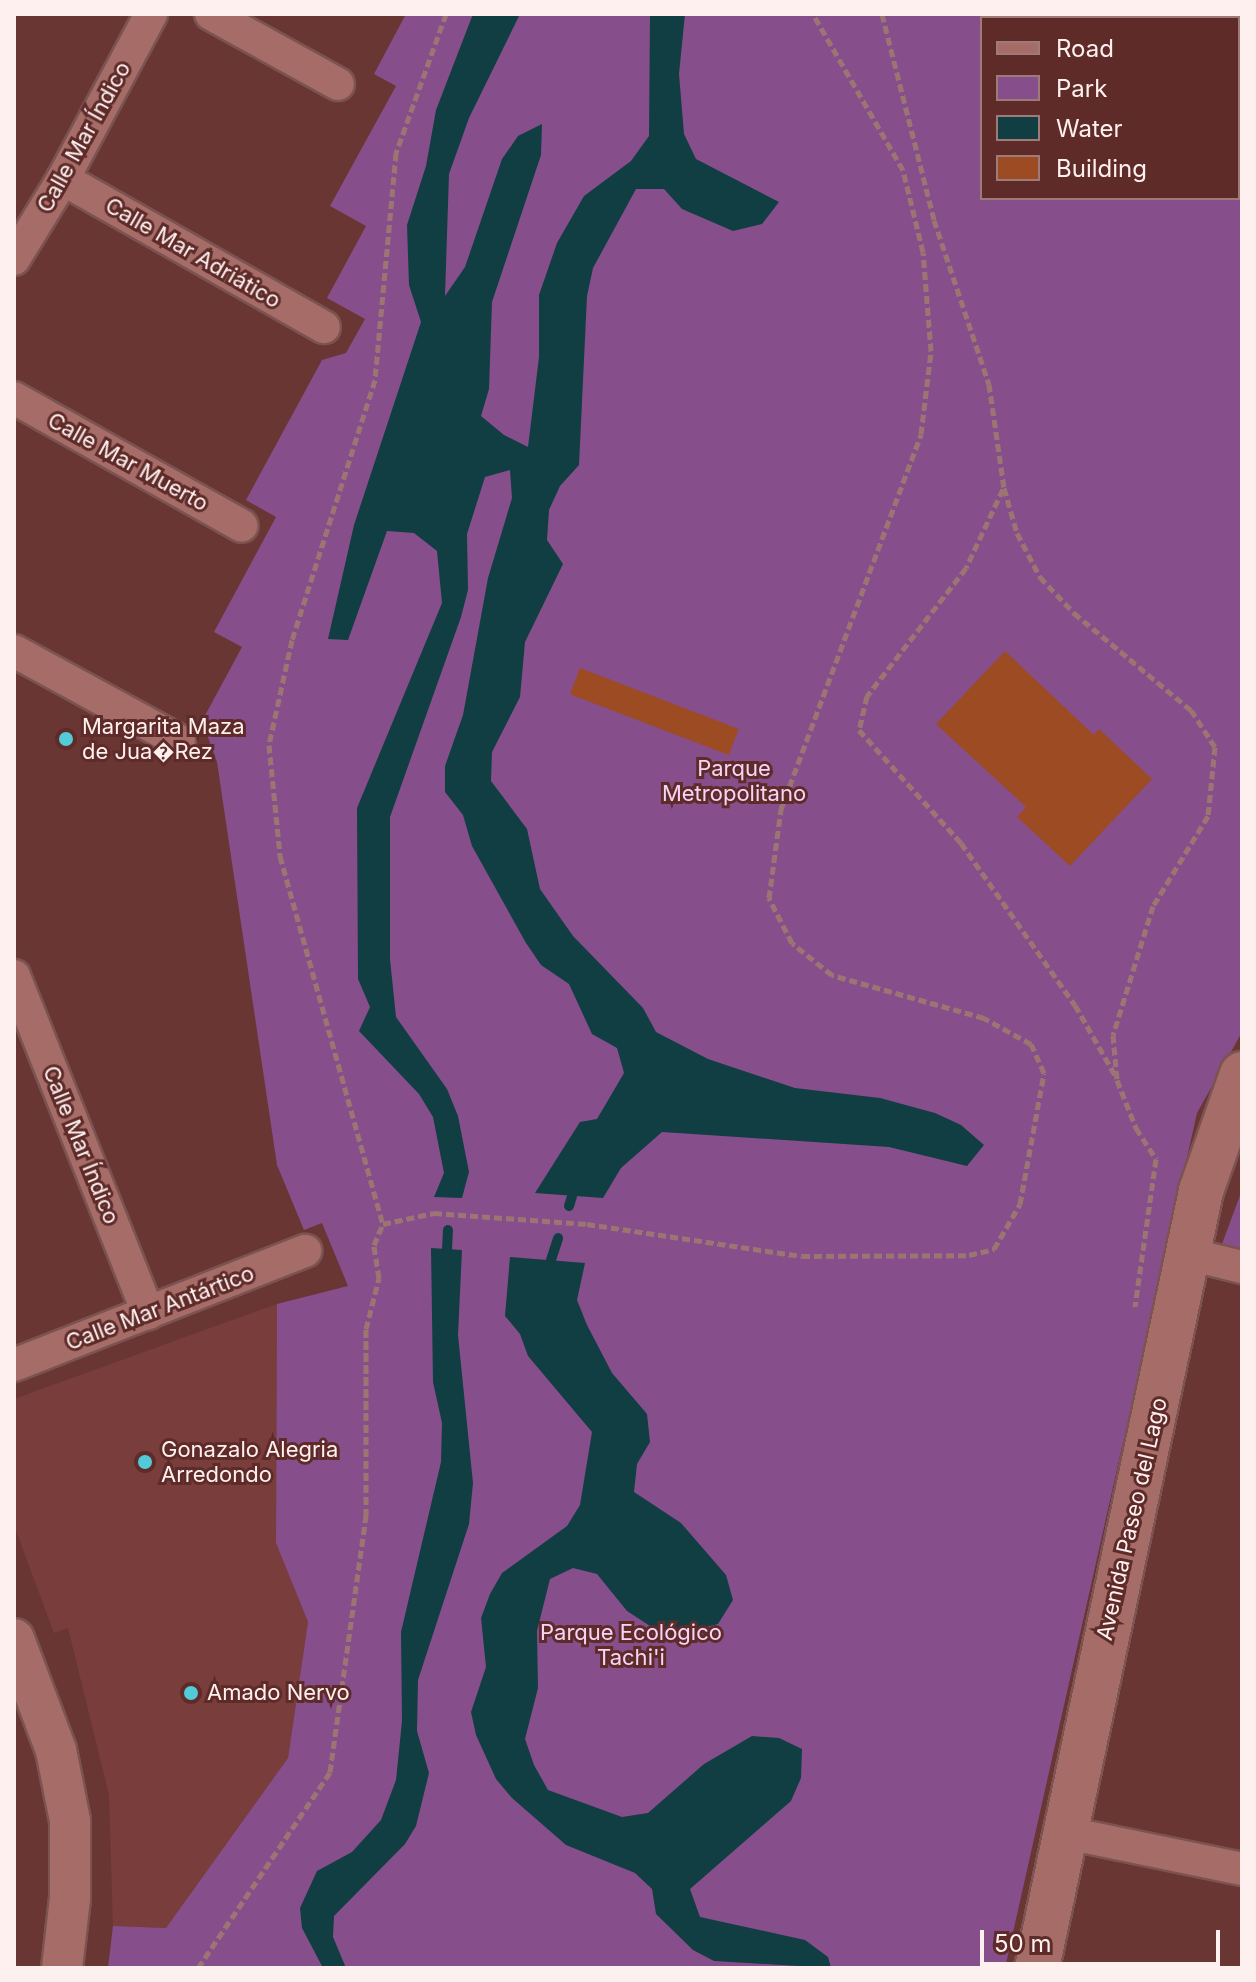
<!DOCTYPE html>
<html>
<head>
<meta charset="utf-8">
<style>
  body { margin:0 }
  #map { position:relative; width:1256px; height:1982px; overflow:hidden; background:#6a3633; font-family:Inter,sans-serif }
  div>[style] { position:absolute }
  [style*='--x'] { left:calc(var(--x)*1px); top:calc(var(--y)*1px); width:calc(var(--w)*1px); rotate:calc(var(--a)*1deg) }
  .built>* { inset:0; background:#793e3b }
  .green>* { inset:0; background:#874e8c }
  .water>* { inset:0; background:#103e42 }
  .stream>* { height:10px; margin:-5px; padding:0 5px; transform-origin:5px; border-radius:5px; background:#103e42 }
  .building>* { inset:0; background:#9c4b23; transform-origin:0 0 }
  .path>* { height:5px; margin-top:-2.5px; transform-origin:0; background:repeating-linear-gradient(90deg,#9c7573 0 8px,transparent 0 12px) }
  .roads { filter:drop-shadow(2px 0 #7b5351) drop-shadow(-2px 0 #7b5351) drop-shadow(0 2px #7b5351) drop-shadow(0 -2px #7b5351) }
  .minor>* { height:32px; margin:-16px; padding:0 16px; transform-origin:16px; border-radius:16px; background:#a66c68 }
  .tertiary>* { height:40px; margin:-20px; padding:0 20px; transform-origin:20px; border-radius:20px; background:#a66c68 }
  .secondary>* { height:44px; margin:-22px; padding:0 22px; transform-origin:22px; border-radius:22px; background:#a66c68 }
  .dots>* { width:22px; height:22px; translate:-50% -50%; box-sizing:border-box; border:4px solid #5e2b29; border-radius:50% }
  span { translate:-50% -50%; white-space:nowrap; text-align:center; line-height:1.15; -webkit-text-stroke:6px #5e2b29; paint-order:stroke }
  .street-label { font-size:22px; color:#fef0ef }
  .poi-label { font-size:22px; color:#fef0ef }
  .left { translate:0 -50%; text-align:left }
  .park-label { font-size:22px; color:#f6d4f8 }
  .frame { position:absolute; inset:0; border:16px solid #fef0ef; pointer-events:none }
  .legend { position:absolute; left:980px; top:16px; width:260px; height:184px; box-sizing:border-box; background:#5e2b29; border:2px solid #9e7a78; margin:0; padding:10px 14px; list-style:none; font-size:24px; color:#fef0ef }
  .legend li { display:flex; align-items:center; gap:16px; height:40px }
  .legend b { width:40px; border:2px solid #9e7a78 }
  .scale { position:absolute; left:980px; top:1930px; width:240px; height:36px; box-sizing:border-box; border:4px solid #fef0ef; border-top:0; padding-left:10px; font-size:24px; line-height:28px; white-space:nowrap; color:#fef0ef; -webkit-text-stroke:6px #5e2b29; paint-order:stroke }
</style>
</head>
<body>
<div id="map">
  <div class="built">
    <i style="clip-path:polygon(277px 1304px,276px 1543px,308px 1622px,288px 1758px,166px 1928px,113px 1926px,109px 1795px,68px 1628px,54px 1633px,14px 1525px,14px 1399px)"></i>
  </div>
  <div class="green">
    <i style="clip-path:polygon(evenodd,406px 14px,1242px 14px,1242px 1032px,1197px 1113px,1005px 1968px,108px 1968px,113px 1926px,166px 1928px,288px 1758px,308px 1622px,276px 1543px,277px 1304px,348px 1286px,322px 1223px,304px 1230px,277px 1165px,217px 762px,202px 721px,242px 647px,214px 632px,276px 517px,246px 500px,322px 360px,346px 353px,365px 319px,327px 298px,366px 226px,330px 206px,396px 86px,374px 74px,406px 14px,982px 18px,1238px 18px,1238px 198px,982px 198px,982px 18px)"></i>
    <i style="clip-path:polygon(1242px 1190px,1242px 1249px,1222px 1244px)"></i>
  </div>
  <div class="water">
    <i style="clip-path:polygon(473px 14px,520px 14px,469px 118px,449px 174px,445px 296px,465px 267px,502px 159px,518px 136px,542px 124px,541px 155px,492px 302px,489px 389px,481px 416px,504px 435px,528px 447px,539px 357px,539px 295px,557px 243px,584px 196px,631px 161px,649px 136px,650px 14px,685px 14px,679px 74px,684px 134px,696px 159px,779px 202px,762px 224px,733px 231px,682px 209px,664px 189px,636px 189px,593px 268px,587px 296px,579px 465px,560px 486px,549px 510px,547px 540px,563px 564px,525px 642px,520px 697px,492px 752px,491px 781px,527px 829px,540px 889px,573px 936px,643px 1008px,656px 1032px,708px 1059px,795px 1088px,880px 1098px,935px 1113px,961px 1125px,984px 1145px,967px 1166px,889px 1147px,662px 1132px,621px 1168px,603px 1198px,535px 1193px,580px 1122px,597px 1119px,624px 1073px,617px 1048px,592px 1034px,569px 984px,541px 965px,526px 943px,472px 846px,463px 815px,445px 792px,445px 766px,463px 715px,488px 578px,512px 498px,510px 470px,485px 477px,467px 534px,468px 590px,461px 617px,390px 817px,390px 959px,396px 1017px,447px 1089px,458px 1116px,469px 1172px,462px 1198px,434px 1197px,444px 1173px,433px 1117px,419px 1094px,359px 1031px,370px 1007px,358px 979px,357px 808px,442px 603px,437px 551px,414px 533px,387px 531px,348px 640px,328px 639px,354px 525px,421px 322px,409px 285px,407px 225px,426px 166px,436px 110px)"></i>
    <i style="clip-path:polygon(431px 1248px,462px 1250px,458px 1335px,473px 1483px,469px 1524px,418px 1680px,417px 1731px,429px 1773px,416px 1826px,405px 1844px,334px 1916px,333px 1937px,346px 1968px,323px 1968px,302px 1928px,300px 1908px,317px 1871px,352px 1852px,381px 1820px,396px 1780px,402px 1721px,401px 1632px,441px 1462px,442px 1423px,433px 1382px)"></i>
    <i style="clip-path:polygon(510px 1257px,585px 1263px,577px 1300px,587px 1325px,612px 1373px,647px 1414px,650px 1442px,637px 1464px,634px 1492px,681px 1523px,726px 1575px,733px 1600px,718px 1624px,667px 1637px,627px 1611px,597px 1574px,573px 1568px,550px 1579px,537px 1631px,538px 1688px,525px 1739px,534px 1765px,548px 1790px,622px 1817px,648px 1813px,704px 1764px,752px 1736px,779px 1738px,802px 1749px,801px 1778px,791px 1801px,690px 1889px,700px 1917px,805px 1940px,828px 1957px,831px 1968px,714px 1961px,693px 1950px,656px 1914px,652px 1889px,635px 1873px,566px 1845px,512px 1798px,496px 1779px,476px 1735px,471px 1712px,486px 1667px,481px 1618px,490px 1594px,502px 1573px,567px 1526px,580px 1505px,592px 1432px,528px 1356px,520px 1334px,505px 1316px)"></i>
  </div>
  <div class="stream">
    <i style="--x:569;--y:1206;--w:10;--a:-73"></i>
    <i style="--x:447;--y:1249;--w:19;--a:-87"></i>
    <i style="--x:551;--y:1260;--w:23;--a:-72"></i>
  </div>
  <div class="building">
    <i style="clip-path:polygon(1005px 651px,1094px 735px,1099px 729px,1152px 779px,1070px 866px,1017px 817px,1026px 807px,936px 724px)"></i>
    <i style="left:580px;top:668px;width:170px;height:28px;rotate:21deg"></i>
  </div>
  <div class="path">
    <i style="--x:446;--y:14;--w:148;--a:109.8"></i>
    <i style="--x:396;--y:153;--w:228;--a:95.3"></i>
    <i style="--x:375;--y:380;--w:273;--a:107.7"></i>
    <i style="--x:292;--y:640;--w:107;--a:102.4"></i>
    <i style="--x:269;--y:745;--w:112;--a:84.3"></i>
    <i style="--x:280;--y:856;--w:382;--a:74.4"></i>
    <i style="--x:383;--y:1224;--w:52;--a:-12.2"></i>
    <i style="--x:434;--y:1213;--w:153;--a:4.1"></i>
    <i style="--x:587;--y:1224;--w:217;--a:8.5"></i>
    <i style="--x:802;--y:1256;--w:167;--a:-0.3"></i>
    <i style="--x:969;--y:1255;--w:26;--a:-13"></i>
    <i style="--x:994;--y:1249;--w:52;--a:-60"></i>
    <i style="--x:1020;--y:1204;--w:133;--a:-79.6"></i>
    <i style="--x:1044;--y:1073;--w:32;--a:-114"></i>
    <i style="--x:1031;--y:1044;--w:54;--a:-151"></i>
    <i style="--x:984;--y:1018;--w:158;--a:-164.2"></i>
    <i style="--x:832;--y:975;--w:51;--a:-141.3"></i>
    <i style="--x:792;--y:943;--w:51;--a:-117.1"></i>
    <i style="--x:769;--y:898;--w:90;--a:-82.3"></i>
    <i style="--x:781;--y:809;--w:400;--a:-69.5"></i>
    <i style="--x:921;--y:434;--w:84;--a:-83.1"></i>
    <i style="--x:931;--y:351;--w:99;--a:-94.6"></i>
    <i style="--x:923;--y:252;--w:84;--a:-103.7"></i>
    <i style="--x:903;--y:170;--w:180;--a:-120"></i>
    <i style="--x:882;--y:14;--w:212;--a:75.8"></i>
    <i style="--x:934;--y:220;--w:173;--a:71.5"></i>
    <i style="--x:989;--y:384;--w:105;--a:81.8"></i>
    <i style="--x:1004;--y:488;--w:47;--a:73.9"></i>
    <i style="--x:1017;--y:533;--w:50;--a:62.4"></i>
    <i style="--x:1040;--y:577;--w:50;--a:46.6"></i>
    <i style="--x:1074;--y:613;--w:152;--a:39.7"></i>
    <i style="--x:1191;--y:710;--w:44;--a:57"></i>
    <i style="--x:1215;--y:747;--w:69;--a:95.8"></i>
    <i style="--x:1208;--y:816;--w:105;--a:121.4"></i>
    <i style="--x:1153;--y:906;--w:135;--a:107.2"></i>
    <i style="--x:1113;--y:1035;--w:45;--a:84.9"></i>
    <i style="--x:1117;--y:1080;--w:52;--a:68.4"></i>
    <i style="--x:1136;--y:1128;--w:37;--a:57"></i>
    <i style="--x:1156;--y:1159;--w:149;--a:98.1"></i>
    <i style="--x:1003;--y:489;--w:87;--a:115.1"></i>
    <i style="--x:966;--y:568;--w:162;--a:127.7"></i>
    <i style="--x:867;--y:696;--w:35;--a:103"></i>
    <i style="--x:859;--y:730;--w:152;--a:47.9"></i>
    <i style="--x:961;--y:843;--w:198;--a:54.9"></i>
    <i style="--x:1075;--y:1005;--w:83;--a:60.3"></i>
    <i style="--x:198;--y:1968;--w:236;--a:-56"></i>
    <i style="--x:330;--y:1772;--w:258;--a:-82"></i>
    <i style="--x:366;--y:1517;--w:188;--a:-90"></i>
    <i style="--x:366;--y:1329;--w:53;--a:-75.7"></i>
    <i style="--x:379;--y:1278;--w:33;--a:-99"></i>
    <i style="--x:374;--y:1245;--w:23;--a:-67"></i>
  </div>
  <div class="roads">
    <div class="minor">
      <i style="--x:211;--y:14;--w:145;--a:28.9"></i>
      <i style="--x:63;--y:179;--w:300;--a:29.6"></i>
      <i style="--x:14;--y:259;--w:94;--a:-58.5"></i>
      <i style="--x:63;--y:179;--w:187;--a:-61.9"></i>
      <i style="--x:14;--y:398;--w:261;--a:29.3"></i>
      <i style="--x:14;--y:651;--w:188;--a:28.6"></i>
      <i style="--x:14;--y:976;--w:363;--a:68.3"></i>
      <i style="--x:1189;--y:1254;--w:55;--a:13.8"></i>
      <i style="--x:14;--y:1365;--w:313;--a:-21.4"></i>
      <i style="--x:1062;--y:1832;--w:184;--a:11.6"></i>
    </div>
    <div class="tertiary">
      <i style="--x:14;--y:1639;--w:119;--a:69.3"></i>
      <i style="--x:56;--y:1750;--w:72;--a:78.8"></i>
      <i style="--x:70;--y:1821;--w:77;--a:90"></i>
      <i style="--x:70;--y:1898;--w:70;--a:96.5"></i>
    </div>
    <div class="secondary">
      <i style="--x:1037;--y:1968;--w:794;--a:-78.08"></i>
      <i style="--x:1201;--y:1191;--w:124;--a:-70.7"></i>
    </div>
  </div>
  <div class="dots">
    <i style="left:66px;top:739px;background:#52cbd7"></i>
    <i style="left:145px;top:1462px;background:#52cbd7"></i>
    <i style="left:191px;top:1693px;background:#52cbd7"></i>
  </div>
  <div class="street-label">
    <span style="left:84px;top:137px;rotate:-61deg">Calle Mar Índico</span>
    <span style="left:193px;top:253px;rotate:30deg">Calle Mar Adriático</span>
    <span style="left:128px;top:462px;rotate:29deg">Calle Mar Muerto</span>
    <span style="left:81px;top:1145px;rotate:68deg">Calle Mar Índico</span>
    <span style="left:160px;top:1308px;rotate:-21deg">Calle Mar Antártico</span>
    <span style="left:1132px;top:1519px;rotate:-77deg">Avenida Paseo del Lago</span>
  </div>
  <div class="poi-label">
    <span class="left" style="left:82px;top:739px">Margarita Maza<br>de Jua�Rez</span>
    <span class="left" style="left:161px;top:1462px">Gonazalo Alegria<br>Arredondo</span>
    <span class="left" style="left:207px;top:1693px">Amado Nervo</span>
  </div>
  <div class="park-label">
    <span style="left:734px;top:781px">Parque<br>Metropolitano</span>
    <span style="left:631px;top:1645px">Parque Ecológico<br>Tachi'i</span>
  </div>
  <div class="frame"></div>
  <ul class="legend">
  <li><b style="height:10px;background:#a66c68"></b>Road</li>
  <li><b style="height:22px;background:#874e8c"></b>Park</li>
  <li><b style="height:22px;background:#103e42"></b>Water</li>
  <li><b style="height:22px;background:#9c4b23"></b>Building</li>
  </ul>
  <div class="scale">50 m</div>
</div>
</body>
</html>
